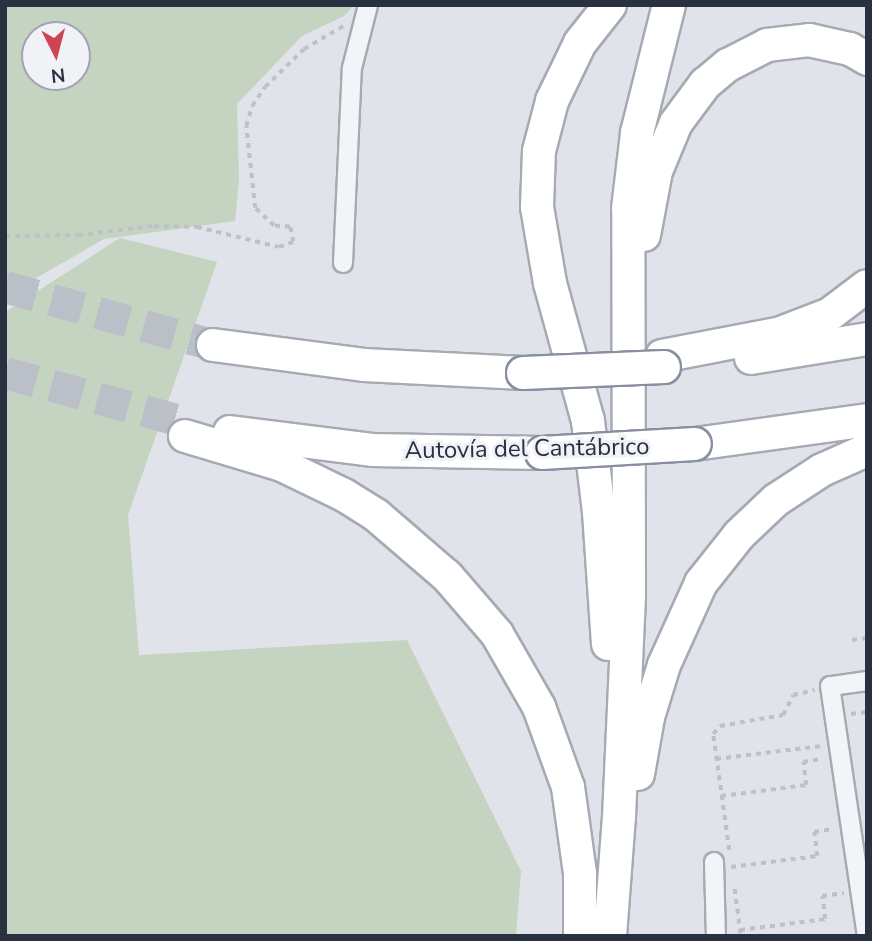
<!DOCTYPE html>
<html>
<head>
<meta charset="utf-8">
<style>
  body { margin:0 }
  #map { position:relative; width:872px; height:941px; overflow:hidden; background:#e0e3e9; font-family:"Nunito Sans",sans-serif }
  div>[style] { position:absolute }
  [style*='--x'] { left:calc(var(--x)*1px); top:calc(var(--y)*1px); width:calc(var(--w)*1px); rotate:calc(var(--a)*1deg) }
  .green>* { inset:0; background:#c5d3c1 }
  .motorway-tunnel>* { height:32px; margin-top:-16px; transform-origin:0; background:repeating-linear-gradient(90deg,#bbbfc7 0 32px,transparent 0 48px) }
  .path>* { height:3.5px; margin-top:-1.75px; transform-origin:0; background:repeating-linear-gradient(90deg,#bec1c7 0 5px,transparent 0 10px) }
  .roads { filter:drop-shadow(2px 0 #a5aab3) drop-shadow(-2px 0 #a5aab3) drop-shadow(0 2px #a5aab3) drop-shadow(0 -2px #a5aab3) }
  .minor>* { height:18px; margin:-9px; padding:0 9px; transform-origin:9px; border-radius:9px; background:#f3f4f7 }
  .motorway>* { height:32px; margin:-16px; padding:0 16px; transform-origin:16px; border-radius:16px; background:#fff }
  .bridges { filter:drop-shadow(2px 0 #878fa0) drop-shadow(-2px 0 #878fa0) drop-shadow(0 2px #878fa0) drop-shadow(0 -2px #878fa0) }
  .motorway-bridge>* { height:32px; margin:-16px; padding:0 16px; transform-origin:16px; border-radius:16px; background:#fff }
  span { translate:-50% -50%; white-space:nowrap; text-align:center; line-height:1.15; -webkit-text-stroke:6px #f0f2f6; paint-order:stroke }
  .street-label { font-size:24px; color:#293040 }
  .frame { position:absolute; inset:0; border:7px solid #293040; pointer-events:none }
  .north { position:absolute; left:21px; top:21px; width:70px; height:70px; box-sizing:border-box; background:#f0f2f6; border:2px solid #a0a4ad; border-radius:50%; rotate:174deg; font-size:19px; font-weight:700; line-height:28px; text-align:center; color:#293040 }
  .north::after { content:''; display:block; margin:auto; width:24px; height:32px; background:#ce4551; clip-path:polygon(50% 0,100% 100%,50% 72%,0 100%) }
</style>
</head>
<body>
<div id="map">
  <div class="green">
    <i style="clip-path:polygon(evenodd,5px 5px,354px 5px,344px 16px,302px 36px,237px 104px,239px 181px,235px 221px,104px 239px,5px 296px,5px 5px,35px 35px,77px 35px,77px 77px,35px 77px,35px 35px)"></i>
    <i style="clip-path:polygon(120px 238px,217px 262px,128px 515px,139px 655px,407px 640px,521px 871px,516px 936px,6px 936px,5px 312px)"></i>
  </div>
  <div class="motorway-tunnel">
    <i style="--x:5;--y:287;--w:216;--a:15.6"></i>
    <i style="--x:5;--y:373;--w:190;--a:15.3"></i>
  </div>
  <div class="path">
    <i style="--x:5;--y:236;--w:73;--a:-0.8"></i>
    <i style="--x:78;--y:235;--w:77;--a:-6.8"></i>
    <i style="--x:154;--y:226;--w:43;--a:1.3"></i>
    <i style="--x:197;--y:227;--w:84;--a:13.7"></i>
    <i style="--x:279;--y:247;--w:15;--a:-20"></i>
    <i style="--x:293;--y:242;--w:15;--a:-101"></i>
    <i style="--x:290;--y:227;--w:16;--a:-176"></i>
    <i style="--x:274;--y:226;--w:26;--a:-137"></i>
    <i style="--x:255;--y:208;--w:82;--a:-96.3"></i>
    <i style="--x:246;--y:126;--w:21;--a:-73"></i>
    <i style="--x:252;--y:106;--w:23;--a:-56"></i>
    <i style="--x:265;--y:87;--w:54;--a:-44.3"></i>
    <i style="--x:304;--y:49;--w:48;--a:-30.3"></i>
    <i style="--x:852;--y:640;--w:15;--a:-8"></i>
    <i style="--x:851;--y:714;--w:16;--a:-7"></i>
    <i style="--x:716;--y:759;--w:107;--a:-7"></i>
    <i style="--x:721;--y:796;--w:86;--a:-7.4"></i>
    <i style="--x:806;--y:785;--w:23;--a:-97"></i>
    <i style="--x:803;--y:762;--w:20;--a:-9"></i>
    <i style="--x:729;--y:850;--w:117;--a:-97.9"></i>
    <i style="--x:713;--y:734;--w:11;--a:-49"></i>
    <i style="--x:720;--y:726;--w:64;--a:-9.9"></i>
    <i style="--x:783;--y:715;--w:22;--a:-63"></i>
    <i style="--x:793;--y:695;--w:22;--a:-13"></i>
    <i style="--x:731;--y:867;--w:87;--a:-7.3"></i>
    <i style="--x:817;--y:856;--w:24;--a:-97"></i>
    <i style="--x:814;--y:832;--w:20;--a:-9"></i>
    <i style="--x:735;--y:889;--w:47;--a:82.7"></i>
    <i style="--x:740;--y:930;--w:86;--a:-7.4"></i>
    <i style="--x:825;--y:919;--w:23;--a:-97"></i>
    <i style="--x:822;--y:896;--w:22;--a:-8"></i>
  </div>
  <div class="roads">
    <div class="minor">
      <i style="--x:343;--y:263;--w:195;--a:-87.4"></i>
      <i style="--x:352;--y:68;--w:65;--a:-75.7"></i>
      <i style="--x:867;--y:681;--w:37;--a:172"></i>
      <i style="--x:830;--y:686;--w:253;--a:81.6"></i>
      <i style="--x:714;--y:862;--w:74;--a:88.5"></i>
    </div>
    <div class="motorway">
      <i style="--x:644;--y:235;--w:65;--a:-79.4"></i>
      <i style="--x:656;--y:171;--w:52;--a:-67.4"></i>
      <i style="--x:676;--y:123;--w:49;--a:-53.4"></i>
      <i style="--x:705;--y:84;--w:30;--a:-40"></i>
      <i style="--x:728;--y:65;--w:44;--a:-27.1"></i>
      <i style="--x:767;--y:45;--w:42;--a:-6.8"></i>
      <i style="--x:809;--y:40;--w:42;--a:12.4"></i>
      <i style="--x:850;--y:49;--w:20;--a:30"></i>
      <i style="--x:213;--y:345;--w:152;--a:7.5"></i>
      <i style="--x:364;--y:365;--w:159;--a:2.9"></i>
      <i style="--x:662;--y:356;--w:121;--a:-10.9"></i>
      <i style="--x:781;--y:333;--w:53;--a:-21.2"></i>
      <i style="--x:830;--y:314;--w:46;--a:-37.1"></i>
      <i style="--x:751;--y:358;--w:118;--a:-9.3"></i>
      <i style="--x:230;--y:432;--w:143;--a:7.2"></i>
      <i style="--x:372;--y:450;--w:170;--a:1"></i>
      <i style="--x:185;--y:436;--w:101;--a:16.6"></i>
      <i style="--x:282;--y:465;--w:69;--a:25.8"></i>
      <i style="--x:344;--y:495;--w:38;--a:32"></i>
      <i style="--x:376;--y:515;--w:94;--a:40.7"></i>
      <i style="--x:447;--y:576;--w:77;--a:49.2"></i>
      <i style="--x:497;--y:634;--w:84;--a:60.1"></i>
      <i style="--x:539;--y:707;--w:85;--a:70.1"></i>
      <i style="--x:568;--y:787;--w:87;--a:82.1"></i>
      <i style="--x:580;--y:873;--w:63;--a:90"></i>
      <i style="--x:695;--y:444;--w:174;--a:-7.9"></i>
      <i style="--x:608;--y:644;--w:132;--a:-93.9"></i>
      <i style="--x:599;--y:512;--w:92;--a:-96.9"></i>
      <i style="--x:588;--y:421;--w:143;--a:-105.4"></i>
      <i style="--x:550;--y:283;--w:77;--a:-99.7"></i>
      <i style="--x:537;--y:207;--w:56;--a:-88"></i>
      <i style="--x:539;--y:151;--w:52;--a:-75.4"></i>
      <i style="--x:552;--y:101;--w:64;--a:-64.2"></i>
      <i style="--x:580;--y:43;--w:48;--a:-51.7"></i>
      <i style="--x:638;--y:774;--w:58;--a:-80"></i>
      <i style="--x:648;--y:717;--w:54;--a:-72.9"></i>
      <i style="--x:664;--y:665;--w:90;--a:-65.7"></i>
      <i style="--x:701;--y:583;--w:61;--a:-51.6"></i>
      <i style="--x:739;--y:535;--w:51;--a:-43.4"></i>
      <i style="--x:776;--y:500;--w:55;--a:-33.1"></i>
      <i style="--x:822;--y:470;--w:49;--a:-24"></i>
      <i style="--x:610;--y:936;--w:119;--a:-85.7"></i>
      <i style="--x:619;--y:817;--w:221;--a:-87.4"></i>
      <i style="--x:629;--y:596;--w:387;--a:-90.1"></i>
      <i style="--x:628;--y:209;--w:77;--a:-83.2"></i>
      <i style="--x:637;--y:133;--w:132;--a:-76"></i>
    </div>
  </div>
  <div class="bridges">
    <div class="motorway-bridge">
      <i style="--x:523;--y:373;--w:141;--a:-2.4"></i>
      <i style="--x:542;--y:453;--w:153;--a:-3.4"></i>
    </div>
  </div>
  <div class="street-label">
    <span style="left:527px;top:449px;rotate:-1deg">Autovía del Cantábrico</span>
  </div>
  <div class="frame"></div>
  <div class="north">N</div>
</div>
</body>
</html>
